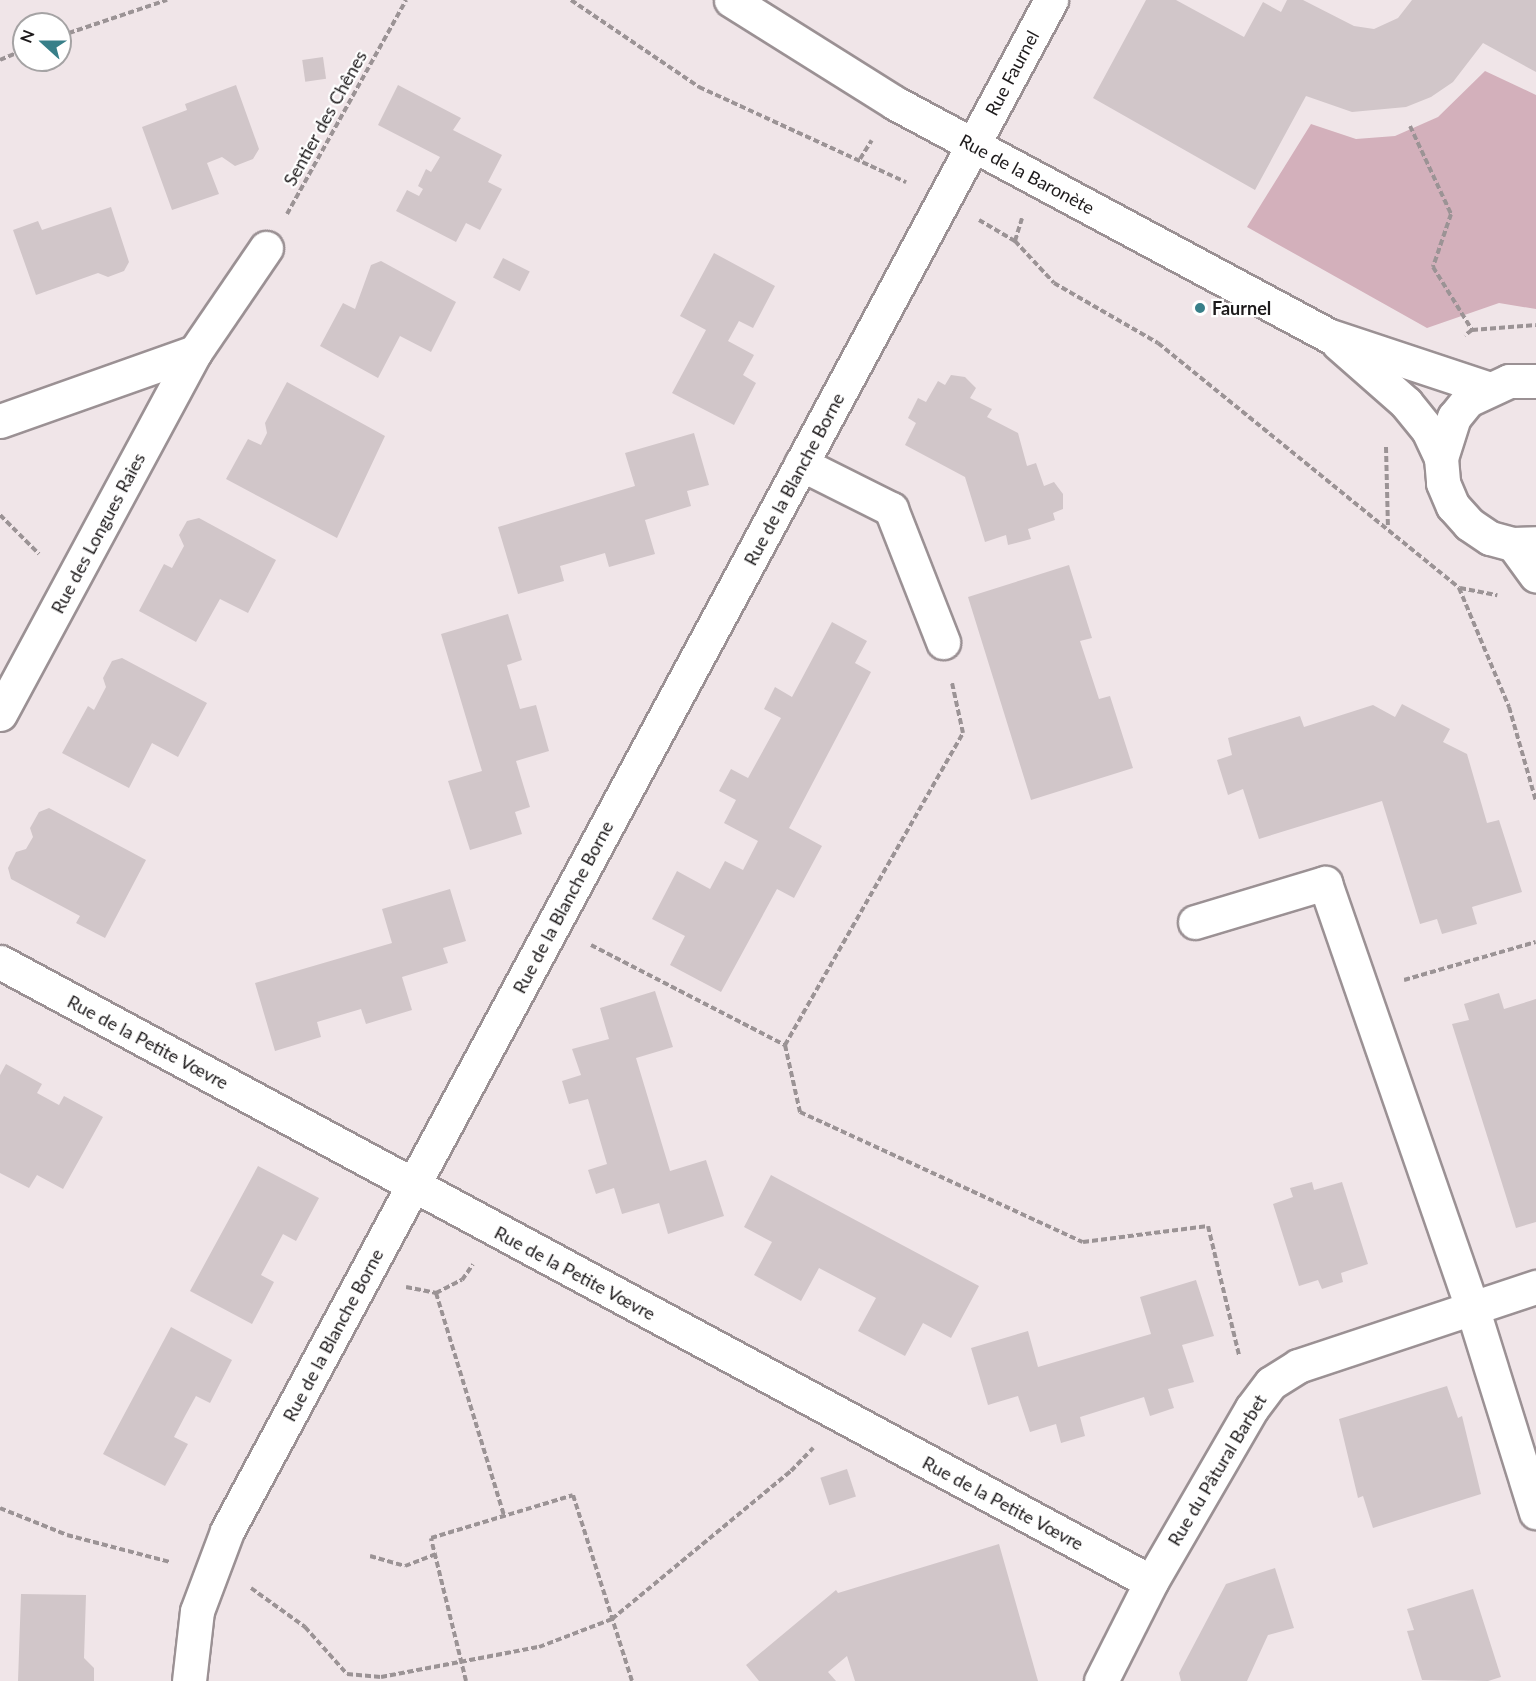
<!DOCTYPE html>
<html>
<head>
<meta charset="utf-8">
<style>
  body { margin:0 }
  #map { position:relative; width:1536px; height:1681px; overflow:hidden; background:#f0e5e8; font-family:Lato,sans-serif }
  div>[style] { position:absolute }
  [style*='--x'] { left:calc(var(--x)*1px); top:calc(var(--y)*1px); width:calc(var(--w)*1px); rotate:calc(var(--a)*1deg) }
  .green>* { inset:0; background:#d3b0bb }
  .building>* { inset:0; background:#d1c6c9; transform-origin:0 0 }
  .path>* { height:4px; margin-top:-2px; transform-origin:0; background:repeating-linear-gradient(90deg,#9b9395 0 6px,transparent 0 9px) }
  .roads { filter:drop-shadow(2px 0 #9b9194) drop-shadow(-2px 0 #9b9194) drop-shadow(0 2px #9b9194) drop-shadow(0 -2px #9b9194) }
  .minor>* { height:33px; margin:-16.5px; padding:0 16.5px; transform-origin:16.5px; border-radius:16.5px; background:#fff }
  .dots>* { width:16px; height:16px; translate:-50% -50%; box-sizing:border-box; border:3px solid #fff; border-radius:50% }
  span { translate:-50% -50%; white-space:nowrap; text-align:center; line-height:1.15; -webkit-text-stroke:4.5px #fff; paint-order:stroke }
  .street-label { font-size:18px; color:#1d1a1b }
  .poi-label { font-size:18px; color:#1d1a1b; font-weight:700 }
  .left { translate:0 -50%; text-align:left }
  .north { position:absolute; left:12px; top:12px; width:60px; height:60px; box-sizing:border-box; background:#fff; border:2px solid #a5a3a4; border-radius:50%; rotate:291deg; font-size:16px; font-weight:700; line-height:24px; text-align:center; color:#1d1a1b }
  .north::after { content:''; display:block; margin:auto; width:21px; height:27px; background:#387f89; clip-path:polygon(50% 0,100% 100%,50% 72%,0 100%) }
</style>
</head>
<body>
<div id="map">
  <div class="green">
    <i style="clip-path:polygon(1485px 71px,1536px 95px,1536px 309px,1499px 303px,1427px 328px,1247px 227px,1311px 124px,1356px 139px,1395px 136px,1438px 117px)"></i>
  </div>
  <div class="building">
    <i style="clip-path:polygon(1146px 0,1176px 0,1244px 37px,1263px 2px,1281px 12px,1287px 0,1303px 0,1354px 26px,1374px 29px,1398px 18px,1412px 0,1536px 0,1536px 72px,1483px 43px,1453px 82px,1431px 97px,1406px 107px,1352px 112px,1306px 96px,1255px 190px,1093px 98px)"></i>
    <i style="left:323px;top:57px;width:22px;height:21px;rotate:82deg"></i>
    <i style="clip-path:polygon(236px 85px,259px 149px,253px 159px,235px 166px,222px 157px,207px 163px,219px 194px,172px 210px,142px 127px,187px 110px,185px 104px)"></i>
    <i style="clip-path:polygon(398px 85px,461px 118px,453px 130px,502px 155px,488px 182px,502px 189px,480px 230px,466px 223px,456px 242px,396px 211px,407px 190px,419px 196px,423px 189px,418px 186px,426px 169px,431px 172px,440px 157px,378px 125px)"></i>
    <i style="clip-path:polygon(111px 207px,129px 262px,124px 271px,108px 277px,98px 273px,36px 295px,13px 230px,38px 221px,42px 230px)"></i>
    <i style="clip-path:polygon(714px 253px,775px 286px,753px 328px,739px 321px,728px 341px,754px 355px,743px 375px,756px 383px,734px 425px,672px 393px,706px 330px,680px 316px)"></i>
    <i style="left:503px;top:258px;width:30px;height:22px;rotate:27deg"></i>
    <i style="clip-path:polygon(381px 261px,456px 302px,431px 352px,400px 336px,378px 378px,320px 346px,343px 303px,355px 309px,371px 265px)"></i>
    <i style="clip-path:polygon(951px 375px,965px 377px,976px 388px,970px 398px,992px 409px,987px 417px,1018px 433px,1027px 466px,1036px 463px,1044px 486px,1054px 482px,1063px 494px,1063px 509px,1053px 513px,1055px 520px,1028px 529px,1031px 539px,1008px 545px,1006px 535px,985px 542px,965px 477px,905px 445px,916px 423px,908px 418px,918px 398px,926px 402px,938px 381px,945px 385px)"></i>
    <i style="clip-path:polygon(287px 382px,385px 436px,337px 538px,226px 479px,248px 439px,261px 445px,267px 433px,265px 423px)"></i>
    <i style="clip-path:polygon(694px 433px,709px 485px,687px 491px,691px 506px,645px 520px,655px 554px,609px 567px,605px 553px,560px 566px,564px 581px,518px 594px,498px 527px,635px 486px,625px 453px)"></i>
    <i style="clip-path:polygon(199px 518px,276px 560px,248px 613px,220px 599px,196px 642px,139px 611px,164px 564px,172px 568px,184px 546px,179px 535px,187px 521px)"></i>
    <i style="clip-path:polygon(1069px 565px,1092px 638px,1080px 641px,1099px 699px,1110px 696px,1133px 768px,1031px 800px,968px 597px)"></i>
    <i style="clip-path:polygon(508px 614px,522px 660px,507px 665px,520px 709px,536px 705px,549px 751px,516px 761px,530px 807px,515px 812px,522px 834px,470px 850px,448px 781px,482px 771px,441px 634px)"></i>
    <i style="clip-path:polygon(832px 622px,867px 641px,855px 663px,871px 672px,789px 828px,822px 846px,794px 898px,777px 889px,721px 992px,670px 965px,685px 936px,652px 919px,677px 871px,710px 889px,725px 861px,743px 870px,758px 841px,724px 823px,736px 800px,719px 791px,731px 769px,748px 778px,781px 718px,764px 709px,775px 687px,792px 697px)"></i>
    <i style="clip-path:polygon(122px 658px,207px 703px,178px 757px,152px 743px,129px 788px,62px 753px,88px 706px,94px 710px,106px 687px,103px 678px,112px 661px)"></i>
    <i style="clip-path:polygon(1402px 704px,1450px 729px,1443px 742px,1467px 754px,1487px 823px,1499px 820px,1522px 892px,1472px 907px,1477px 924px,1442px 934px,1437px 919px,1420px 924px,1382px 801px,1259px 839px,1243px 789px,1228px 795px,1217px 760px,1232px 755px,1228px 738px,1300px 716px,1304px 727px,1373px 705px,1395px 717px)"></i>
    <i style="clip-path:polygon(49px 808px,146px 860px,105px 938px,76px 923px,80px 916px,11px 879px,8px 868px,16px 852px,26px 849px,33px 837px,30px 828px,39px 812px)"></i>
    <i style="clip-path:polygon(450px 889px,466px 941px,443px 948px,448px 963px,402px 977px,412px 1010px,366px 1024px,361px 1009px,317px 1022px,321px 1037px,275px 1051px,255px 983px,392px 943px,382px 909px)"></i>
    <i style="clip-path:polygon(655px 991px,673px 1047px,636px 1058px,670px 1171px,706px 1160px,724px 1216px,668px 1234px,659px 1203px,622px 1214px,614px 1188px,596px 1194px,588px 1170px,607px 1164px,602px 1147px,588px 1099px,569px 1104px,562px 1081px,581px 1075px,572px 1049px,609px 1039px,600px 1008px)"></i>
    <i style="clip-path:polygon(1499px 993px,1504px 1009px,1536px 999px,1536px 1222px,1516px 1228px,1452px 1024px,1469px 1020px,1464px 1004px)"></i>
    <i style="clip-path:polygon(6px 1064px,42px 1084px,37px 1093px,59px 1105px,64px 1096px,103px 1117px,63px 1189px,37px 1175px,29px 1188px,0 1173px,0 1075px)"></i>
    <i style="clip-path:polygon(258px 1166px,319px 1198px,296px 1241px,283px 1234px,261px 1275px,274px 1282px,252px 1324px,190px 1291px)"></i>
    <i style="clip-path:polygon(771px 1175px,979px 1286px,951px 1338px,923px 1323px,905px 1356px,858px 1331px,876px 1298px,819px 1268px,801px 1301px,754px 1275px,772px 1242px,744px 1227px)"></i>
    <i style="clip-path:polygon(1312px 1182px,1314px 1190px,1342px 1182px,1368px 1264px,1341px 1273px,1343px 1282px,1322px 1289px,1318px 1280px,1299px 1286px,1273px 1204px,1293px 1197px,1290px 1188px)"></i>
    <i style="clip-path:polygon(1196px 1280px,1214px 1336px,1182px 1345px,1194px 1382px,1168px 1389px,1174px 1408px,1150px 1416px,1144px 1397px,1080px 1417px,1085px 1436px,1061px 1443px,1056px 1424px,1030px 1432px,1018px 1396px,988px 1405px,971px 1348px,1028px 1331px,1038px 1367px,1151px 1334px,1140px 1297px)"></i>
    <i style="clip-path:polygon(171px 1327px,232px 1360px,210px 1403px,196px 1396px,185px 1416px,174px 1437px,188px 1444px,165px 1486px,103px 1454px)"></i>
    <i style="clip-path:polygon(1447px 1386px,1458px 1418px,1462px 1416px,1481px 1494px,1373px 1528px,1363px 1496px,1358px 1498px,1339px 1419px)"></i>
    <i style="left:847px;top:1469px;width:29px;height:28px;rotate:72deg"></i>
    <i style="clip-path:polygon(999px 1544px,1038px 1681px,855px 1681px,847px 1656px,828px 1672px,836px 1681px,759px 1681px,746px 1665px,836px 1590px,838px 1593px)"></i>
    <i style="clip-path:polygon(1275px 1568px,1294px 1628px,1268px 1635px,1247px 1681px,1181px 1681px,1179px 1673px,1226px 1584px)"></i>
    <i style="clip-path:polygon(1473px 1589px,1501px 1677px,1488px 1681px,1422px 1680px,1407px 1631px,1414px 1630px,1407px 1609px)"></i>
    <i style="clip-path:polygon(21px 1594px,86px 1595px,84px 1658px,94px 1668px,94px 1681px,18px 1681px)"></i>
  </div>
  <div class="path">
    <i style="--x:571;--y:0;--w:155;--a:34.2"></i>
    <i style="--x:699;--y:87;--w:228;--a:24.7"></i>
    <i style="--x:60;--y:36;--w:113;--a:-18.6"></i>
    <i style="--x:0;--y:60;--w:26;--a:-23"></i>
    <i style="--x:1410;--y:126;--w:97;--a:65"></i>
    <i style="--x:1451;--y:214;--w:56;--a:108.8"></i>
    <i style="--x:1433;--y:267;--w:74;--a:58.2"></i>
    <i style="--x:1472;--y:330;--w:9;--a:144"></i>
    <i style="--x:860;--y:159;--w:22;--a:-58"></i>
    <i style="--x:287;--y:214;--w:245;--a:-60.9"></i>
    <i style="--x:979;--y:220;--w:42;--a:30.3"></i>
    <i style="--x:1015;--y:241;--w:57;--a:47.1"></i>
    <i style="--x:1054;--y:283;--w:120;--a:30"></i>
    <i style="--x:1158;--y:343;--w:388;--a:39.1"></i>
    <i style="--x:1459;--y:588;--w:129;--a:67.2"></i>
    <i style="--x:1509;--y:707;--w:98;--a:74"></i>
    <i style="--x:1015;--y:241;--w:24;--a:-73"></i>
    <i style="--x:1472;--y:330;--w:64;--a:-4.5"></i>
    <i style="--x:1386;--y:447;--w:80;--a:88.6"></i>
    <i style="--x:0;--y:515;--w:55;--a:45"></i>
    <i style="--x:1460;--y:588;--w:38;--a:11"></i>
    <i style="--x:591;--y:945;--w:218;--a:27.3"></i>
    <i style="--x:785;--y:1045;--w:69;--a:77.4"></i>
    <i style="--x:800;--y:1112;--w:311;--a:24.7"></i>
    <i style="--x:1083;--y:1242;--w:126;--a:-7.3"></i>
    <i style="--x:1208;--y:1226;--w:133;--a:76.5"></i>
    <i style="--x:1404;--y:980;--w:137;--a:-16.1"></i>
    <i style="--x:785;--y:1045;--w:359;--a:-60.3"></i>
    <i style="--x:963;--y:733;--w:51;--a:-102.4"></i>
    <i style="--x:406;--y:1287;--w:31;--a:11"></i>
    <i style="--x:436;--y:1293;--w:29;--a:-27"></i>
    <i style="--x:462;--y:1280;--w:19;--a:-55"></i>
    <i style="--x:436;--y:1293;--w:233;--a:73"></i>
    <i style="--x:0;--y:1508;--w:72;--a:21.9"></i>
    <i style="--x:67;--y:1535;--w:106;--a:14.7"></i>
    <i style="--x:370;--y:1556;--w:36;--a:16"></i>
    <i style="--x:405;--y:1566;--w:33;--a:-21"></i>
    <i style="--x:251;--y:1588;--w:67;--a:35.8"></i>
    <i style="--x:305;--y:1627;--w:63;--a:48.2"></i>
    <i style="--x:347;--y:1674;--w:34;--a:5"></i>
    <i style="--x:381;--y:1677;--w:161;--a:-10.8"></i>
    <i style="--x:539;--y:1647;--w:78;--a:-21"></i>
    <i style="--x:612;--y:1619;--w:232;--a:-39.6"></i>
    <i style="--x:791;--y:1471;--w:32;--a:-46"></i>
    <i style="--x:466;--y:1681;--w:147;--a:-103.8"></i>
    <i style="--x:431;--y:1538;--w:148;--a:-16.8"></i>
    <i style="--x:573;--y:1495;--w:195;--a:72.4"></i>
  </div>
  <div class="roads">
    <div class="minor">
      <i style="--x:731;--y:0;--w:194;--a:32.1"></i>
      <i style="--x:895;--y:103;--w:493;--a:28.2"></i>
      <i style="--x:1330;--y:336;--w:165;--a:18.3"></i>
      <i style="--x:1338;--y:343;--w:91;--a:41.4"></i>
      <i style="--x:1406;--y:403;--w:35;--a:51"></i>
      <i style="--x:1428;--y:430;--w:31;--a:65"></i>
      <i style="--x:1536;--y:381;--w:27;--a:180"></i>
      <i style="--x:1509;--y:381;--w:45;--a:155.1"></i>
      <i style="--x:1468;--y:400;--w:22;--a:129"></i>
      <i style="--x:1454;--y:417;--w:43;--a:107.6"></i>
      <i style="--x:1441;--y:458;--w:25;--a:85"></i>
      <i style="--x:1443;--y:483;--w:25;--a:67"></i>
      <i style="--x:1453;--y:506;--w:24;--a:48"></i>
      <i style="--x:1469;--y:524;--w:25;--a:34"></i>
      <i style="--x:1490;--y:538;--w:24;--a:15"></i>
      <i style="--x:1513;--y:544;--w:23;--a:-2"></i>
      <i style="--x:0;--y:421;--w:207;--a:-19.5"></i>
      <i style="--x:801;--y:464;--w:101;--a:26.6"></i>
      <i style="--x:891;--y:509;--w:143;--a:68.6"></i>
      <i style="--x:1513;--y:544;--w:39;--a:54"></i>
      <i style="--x:0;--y:714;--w:411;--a:-61.7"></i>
      <i style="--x:195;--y:352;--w:126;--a:-55.7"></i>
      <i style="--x:1195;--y:922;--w:136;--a:-16.7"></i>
      <i style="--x:1325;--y:883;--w:449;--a:70.9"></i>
      <i style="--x:1472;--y:1307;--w:215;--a:72.7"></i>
      <i style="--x:0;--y:962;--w:1307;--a:28.31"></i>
      <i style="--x:189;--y:1681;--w:70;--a:-83.5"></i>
      <i style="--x:197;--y:1611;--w:85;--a:-69.4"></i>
      <i style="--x:227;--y:1531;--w:1739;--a:-61.71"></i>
      <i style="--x:1101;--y:1681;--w:111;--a:-63.2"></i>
      <i style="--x:1151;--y:1582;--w:201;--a:-59.9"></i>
      <i style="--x:1252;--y:1408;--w:31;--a:-53"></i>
      <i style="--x:1271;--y:1383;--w:32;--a:-32"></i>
      <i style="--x:1298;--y:1366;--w:251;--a:-18.4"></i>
    </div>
  </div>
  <div class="dots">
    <i style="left:1200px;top:308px;background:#387f89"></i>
  </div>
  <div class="street-label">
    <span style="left:1012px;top:73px;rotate:-62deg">Rue Faurnel</span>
    <span style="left:325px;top:118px;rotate:-61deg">Sentier des Chênes</span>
    <span style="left:1027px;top:174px;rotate:28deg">Rue de la Baronète</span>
    <span style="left:794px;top:479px;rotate:-62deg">Rue de la Blanche Borne</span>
    <span style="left:98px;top:533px;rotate:-62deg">Rue des Longues Raies</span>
    <span style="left:563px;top:907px;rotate:-62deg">Rue de la Blanche Borne</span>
    <span style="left:148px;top:1042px;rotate:28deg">Rue de la Petite Vœvre</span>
    <span style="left:575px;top:1273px;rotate:28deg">Rue de la Petite Vœvre</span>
    <span style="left:333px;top:1335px;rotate:-62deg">Rue de la Blanche Borne</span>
    <span style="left:1217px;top:1470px;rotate:-59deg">Rue du Pâtural Barbet</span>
    <span style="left:1003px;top:1503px;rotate:28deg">Rue de la Petite Vœvre</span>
  </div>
  <div class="poi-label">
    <span class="left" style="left:1212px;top:308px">Faurnel</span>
  </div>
  <div class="north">N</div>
</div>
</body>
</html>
